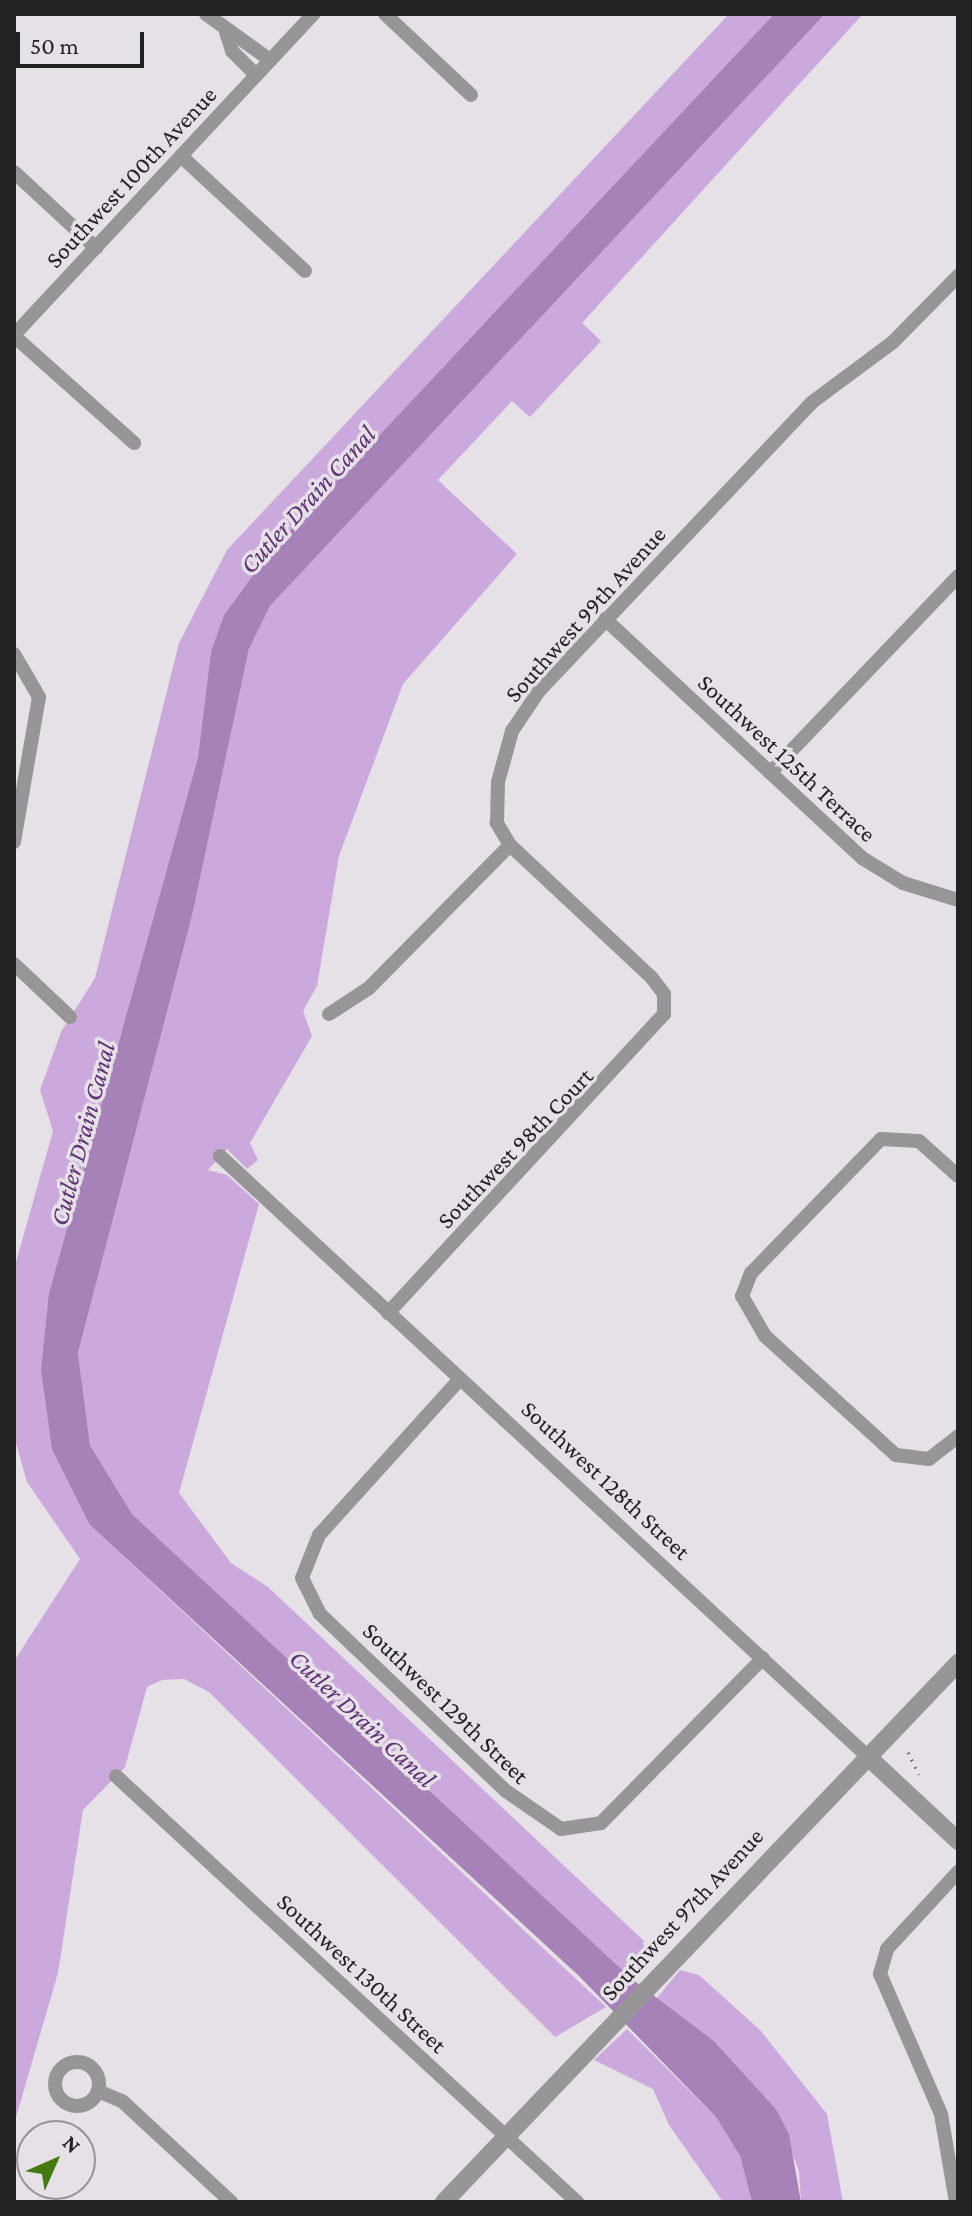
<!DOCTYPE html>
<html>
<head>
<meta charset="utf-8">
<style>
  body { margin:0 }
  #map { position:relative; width:972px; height:2216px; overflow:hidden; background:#e5e1e7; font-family:"Crimson Pro",serif }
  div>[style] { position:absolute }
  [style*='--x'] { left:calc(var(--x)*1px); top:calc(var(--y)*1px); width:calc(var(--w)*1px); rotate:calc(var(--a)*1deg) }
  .green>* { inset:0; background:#cca9dc }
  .water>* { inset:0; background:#a782b8 }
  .path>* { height:3px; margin-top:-1.5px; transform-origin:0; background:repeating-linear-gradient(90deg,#7b797d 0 2px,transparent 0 8px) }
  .minor>* { height:14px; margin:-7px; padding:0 7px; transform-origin:7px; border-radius:7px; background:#979598 }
  .minor>.ring { margin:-7px; padding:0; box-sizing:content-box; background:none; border:14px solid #979598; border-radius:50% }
  .tertiary>* { height:18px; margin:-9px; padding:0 9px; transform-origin:9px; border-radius:9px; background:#979598 }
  span { translate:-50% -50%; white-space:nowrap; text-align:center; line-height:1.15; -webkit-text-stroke:7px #e5e1e7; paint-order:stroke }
  .street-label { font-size:24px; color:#222123 }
  .water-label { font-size:26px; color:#603175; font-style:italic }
  .frame { position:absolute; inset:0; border:16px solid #222123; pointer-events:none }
  .north { position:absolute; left:16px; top:2120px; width:80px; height:80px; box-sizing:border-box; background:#e5e1e7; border:2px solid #979499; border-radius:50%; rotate:45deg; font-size:22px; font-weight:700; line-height:32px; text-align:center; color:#222123 }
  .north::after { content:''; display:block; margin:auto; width:28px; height:36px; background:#437b11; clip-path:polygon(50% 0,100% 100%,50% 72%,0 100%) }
  .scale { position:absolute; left:16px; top:32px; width:128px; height:36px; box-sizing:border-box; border:4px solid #222123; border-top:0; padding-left:10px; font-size:24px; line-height:28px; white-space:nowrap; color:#222123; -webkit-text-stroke:6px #e5e1e7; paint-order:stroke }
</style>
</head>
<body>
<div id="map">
  <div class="green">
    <i style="clip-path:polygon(729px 14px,774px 14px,269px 553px,224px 615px,211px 651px,198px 757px,49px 1293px,90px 1525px,606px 2007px,555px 2037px,209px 1692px,184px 1679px,162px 1680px,147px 1687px,125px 1767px,83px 1810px,58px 1973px,14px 2124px,14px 1661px,80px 1559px,27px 1482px,14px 1436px,14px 1269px,53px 1131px,40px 1090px,61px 1032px,95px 978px,179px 643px,227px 550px)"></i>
    <i style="clip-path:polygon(825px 14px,863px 14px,582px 323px,601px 341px,530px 417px,512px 401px,438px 480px,517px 554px,403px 684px,339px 856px,317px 986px,303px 1011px,312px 1036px,250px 1143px,258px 1160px,247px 1169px,227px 1149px,208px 1170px,227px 1175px,259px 1204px,179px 1493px,231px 1563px,268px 1587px,644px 1941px,645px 1965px,632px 1979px,132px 1514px,90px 1445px,78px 1353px,192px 916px,249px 649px,270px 606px)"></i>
    <i style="clip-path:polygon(680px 1970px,699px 1975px,760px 2030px,827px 2114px,843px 2202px,801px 2202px,799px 2171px,776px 2109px,714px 2041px,657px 1998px)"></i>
    <i style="clip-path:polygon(627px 2029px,716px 2117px,740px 2156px,752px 2202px,723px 2202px,669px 2125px,653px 2089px,594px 2060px)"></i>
  </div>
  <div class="water">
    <i style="clip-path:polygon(774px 14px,825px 14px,270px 606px,249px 649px,192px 916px,78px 1353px,90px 1445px,132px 1514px,632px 1979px,714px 2041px,776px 2109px,789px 2134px,801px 2202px,752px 2202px,740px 2156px,716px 2117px,579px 1976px,90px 1525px,52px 1449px,41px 1370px,49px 1293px,198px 757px,211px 651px,224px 615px,269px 553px)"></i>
  </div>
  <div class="path">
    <i style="--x:908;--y:1752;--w:25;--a:64"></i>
  </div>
  <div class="minor">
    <i style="--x:206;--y:14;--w:79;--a:35.7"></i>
    <i style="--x:385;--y:14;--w:118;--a:43.3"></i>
    <i style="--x:226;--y:32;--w:20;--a:72"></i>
    <i style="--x:232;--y:51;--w:34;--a:45"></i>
    <i style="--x:181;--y:156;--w:169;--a:42.8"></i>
    <i style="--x:14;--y:172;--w:112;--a:42.8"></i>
    <i style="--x:14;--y:335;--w:439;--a:-47"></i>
    <i style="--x:14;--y:336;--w:161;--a:41.7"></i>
    <i style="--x:605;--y:619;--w:351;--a:42.9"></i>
    <i style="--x:862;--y:858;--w:48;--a:31.4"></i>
    <i style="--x:903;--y:883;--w:58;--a:17.2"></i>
    <i style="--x:14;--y:654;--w:50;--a:59.8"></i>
    <i style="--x:39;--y:697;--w:147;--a:99.8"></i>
    <i style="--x:770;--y:773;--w:272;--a:-46.3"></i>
    <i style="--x:14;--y:964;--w:77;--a:43.4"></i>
    <i style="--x:329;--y:1014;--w:48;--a:-33"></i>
    <i style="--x:369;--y:988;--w:201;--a:-45.4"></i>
    <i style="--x:510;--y:845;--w:26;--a:-121"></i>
    <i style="--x:497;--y:823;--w:41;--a:-88.6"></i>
    <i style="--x:498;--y:782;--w:53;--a:-74.6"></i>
    <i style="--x:512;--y:731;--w:48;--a:-56"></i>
    <i style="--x:539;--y:691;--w:396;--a:-46.6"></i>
    <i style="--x:811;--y:403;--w:102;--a:-36.6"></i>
    <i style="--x:893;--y:342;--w:93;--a:-45.4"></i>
    <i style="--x:220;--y:1156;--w:882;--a:42.84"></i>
    <i style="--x:958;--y:1176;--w:52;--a:-138.1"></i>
    <i style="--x:919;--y:1141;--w:38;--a:-177"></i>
    <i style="--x:881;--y:1139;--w:187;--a:134.1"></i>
    <i style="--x:751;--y:1273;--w:25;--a:111"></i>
    <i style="--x:742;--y:1296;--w:46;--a:60.1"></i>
    <i style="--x:765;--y:1336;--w:177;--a:42.3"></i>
    <i style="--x:896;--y:1455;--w:33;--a:7"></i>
    <i style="--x:929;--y:1459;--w:37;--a:-38"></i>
    <i style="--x:388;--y:1313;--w:407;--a:-47.3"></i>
    <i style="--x:664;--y:1014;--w:20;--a:-90"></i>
    <i style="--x:664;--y:994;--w:21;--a:-127"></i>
    <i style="--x:651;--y:977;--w:193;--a:-136.9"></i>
    <i style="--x:460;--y:1379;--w:210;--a:132.1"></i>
    <i style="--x:319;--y:1535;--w:46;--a:111.6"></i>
    <i style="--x:302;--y:1578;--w:40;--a:63.4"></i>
    <i style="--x:320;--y:1614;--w:257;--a:43.6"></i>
    <i style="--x:506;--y:1791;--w:67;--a:34.6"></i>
    <i style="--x:561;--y:1829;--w:40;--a:-8.5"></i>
    <i style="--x:601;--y:1823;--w:231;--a:-45.5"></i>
    <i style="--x:116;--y:1776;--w:628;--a:42.74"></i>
    <i class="ring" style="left:55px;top:2062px;width:30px;height:30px"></i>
    <i style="--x:98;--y:2091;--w:26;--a:23"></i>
    <i style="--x:122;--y:2101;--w:149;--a:42.8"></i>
    <i style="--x:956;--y:2202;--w:89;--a:-99.7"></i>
    <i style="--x:941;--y:2114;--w:153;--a:-113.5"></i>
    <i style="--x:880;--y:1974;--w:26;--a:-74"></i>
    <i style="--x:887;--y:1949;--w:105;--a:-47.3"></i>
  </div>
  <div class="tertiary">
    <i style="--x:867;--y:1756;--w:125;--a:43"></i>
    <i style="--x:444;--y:2202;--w:745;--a:-46.36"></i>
  </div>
  <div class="street-label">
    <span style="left:131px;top:177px;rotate:-47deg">Southwest 100th Avenue</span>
    <span style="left:585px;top:614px;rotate:-48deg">Southwest 99th Avenue</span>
    <span style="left:787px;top:758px;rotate:43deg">Southwest 125th Terrace</span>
    <span style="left:515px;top:1148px;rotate:-46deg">Southwest 98th Court</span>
    <span style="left:606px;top:1480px;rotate:43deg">Southwest 128th Street</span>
    <span style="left:446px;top:1703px;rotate:44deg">Southwest 129th Street</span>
    <span style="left:682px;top:1914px;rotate:-47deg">Southwest 97th Avenue</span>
    <span style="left:362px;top:1973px;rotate:43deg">Southwest 130th Street</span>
  </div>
  <div class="water-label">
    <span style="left:308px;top:500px;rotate:-48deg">Cutler Drain Canal</span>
    <span style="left:83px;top:1134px;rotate:-75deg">Cutler Drain Canal</span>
    <span style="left:362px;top:1719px;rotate:43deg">Cutler Drain Canal</span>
  </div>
  <div class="frame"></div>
  <div class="north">N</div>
  <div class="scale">50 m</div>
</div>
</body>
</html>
